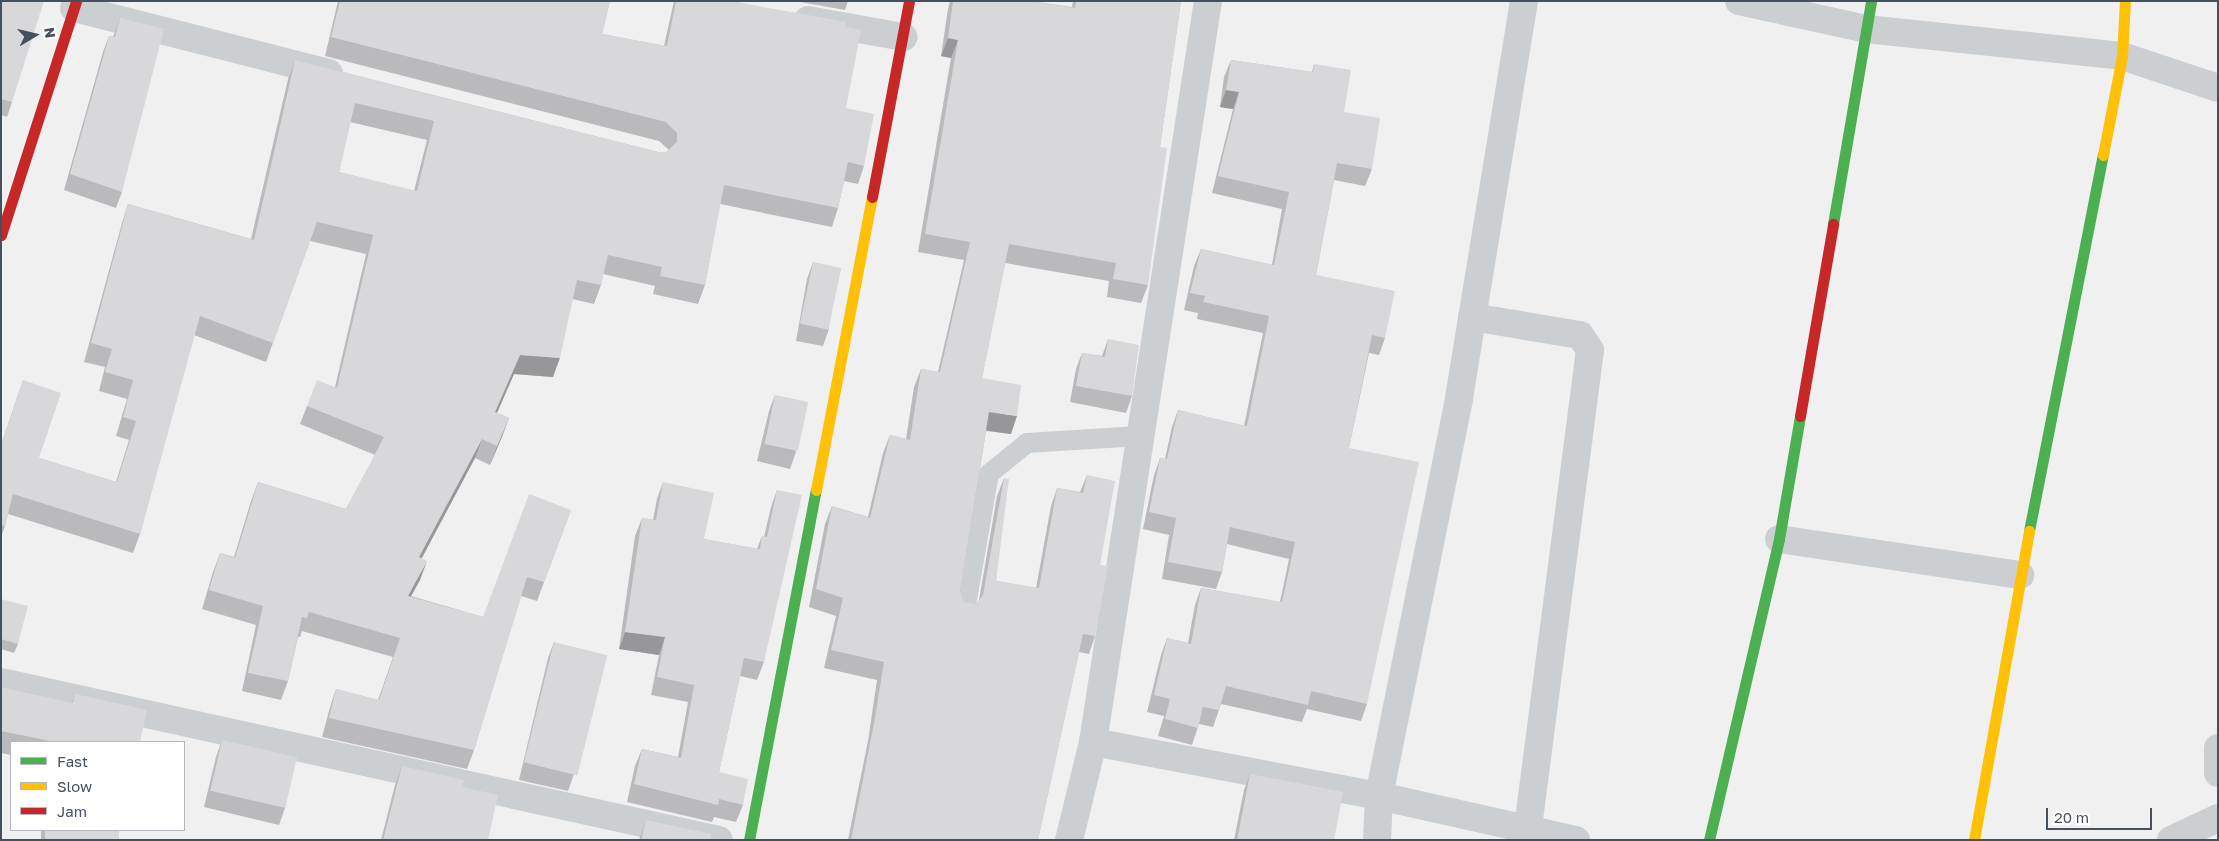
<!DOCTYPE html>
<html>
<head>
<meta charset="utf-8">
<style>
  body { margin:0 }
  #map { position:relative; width:2219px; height:841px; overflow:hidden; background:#f1f0f0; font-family:"Golos Text",sans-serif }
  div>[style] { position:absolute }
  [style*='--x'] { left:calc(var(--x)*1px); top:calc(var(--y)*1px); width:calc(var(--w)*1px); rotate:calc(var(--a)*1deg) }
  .lane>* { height:20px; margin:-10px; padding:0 10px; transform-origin:10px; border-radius:10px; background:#cccfd1 }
  .street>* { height:28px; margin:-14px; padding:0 14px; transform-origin:14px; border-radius:14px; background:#cccfd1 }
  .fast>* { height:11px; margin:-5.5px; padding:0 5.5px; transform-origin:5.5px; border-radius:5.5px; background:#4caf50 }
  .slow>* { height:11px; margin:-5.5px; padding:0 5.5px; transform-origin:5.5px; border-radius:5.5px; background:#ffc107 }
  .jam>* { height:11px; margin:-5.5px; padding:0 5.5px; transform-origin:5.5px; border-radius:5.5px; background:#c62828 }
  .wall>* { inset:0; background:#bababc; transform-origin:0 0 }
  .shaded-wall>* { inset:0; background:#979799 }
  .building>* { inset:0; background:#d8d8db; transform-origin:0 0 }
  span { translate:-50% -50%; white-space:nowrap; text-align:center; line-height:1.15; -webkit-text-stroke:4.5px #fff; paint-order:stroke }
  .frame { position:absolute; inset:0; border:2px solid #46515f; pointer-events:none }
  .legend { position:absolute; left:10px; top:741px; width:175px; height:90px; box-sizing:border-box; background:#fff; border:1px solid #b5b9bf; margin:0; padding:6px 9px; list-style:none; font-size:15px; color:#46515f }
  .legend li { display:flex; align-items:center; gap:10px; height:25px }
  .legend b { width:25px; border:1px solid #b5b9bf }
  .north { position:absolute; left:10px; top:10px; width:50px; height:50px; -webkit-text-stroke:4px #fff; paint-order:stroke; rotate:81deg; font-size:14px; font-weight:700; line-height:20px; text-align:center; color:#46515f }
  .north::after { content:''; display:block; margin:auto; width:18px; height:22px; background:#46515f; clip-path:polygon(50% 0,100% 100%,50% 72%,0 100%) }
  .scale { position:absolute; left:2046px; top:808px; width:106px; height:22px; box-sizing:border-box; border:2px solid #46515f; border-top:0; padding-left:6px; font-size:15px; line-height:18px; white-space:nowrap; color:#46515f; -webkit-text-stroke:4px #fff; paint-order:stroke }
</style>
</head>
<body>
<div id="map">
  <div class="lane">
    <i style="--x:965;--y:611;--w:139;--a:-80.1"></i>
    <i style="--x:989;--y:474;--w:49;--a:-39.2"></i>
    <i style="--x:1027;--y:443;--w:113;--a:-3.5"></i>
  </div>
  <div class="street">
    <i style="--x:1739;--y:1;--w:130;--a:12.4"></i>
    <i style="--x:1866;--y:29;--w:257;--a:6"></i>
    <i style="--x:2122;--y:56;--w:101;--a:18.4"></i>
    <i style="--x:74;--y:8;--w:263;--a:14.3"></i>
    <i style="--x:808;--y:20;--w:97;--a:10.1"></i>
    <i style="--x:1472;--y:317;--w:109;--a:9.5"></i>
    <i style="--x:1580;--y:335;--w:18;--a:56"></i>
    <i style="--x:1590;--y:350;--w:494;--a:97.4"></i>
    <i style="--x:1779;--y:539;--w:244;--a:8.5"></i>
    <i style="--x:1;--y:682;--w:735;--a:12.41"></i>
    <i style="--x:1093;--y:742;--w:291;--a:10.7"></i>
    <i style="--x:1379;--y:796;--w:202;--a:12.6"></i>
    <i style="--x:2218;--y:748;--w:25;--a:90"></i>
    <i style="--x:1069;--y:840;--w:101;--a:-76.2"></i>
    <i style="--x:1093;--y:742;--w:750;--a:-81.18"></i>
    <i style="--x:1377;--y:840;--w:44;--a:-87.4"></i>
    <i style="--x:1379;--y:796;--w:406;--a:-78.6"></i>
    <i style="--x:1459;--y:398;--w:402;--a:-80.7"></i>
    <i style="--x:2171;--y:840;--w:52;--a:-25.1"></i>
  </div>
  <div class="fast">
    <i style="--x:1833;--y:224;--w:226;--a:-80.3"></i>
    <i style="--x:2029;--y:531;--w:383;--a:-78.9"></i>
    <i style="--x:749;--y:840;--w:356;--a:-79.2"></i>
    <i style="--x:1709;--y:840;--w:309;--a:-76.9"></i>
    <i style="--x:1779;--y:539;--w:125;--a:-80.3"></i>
  </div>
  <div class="slow">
    <i style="--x:2103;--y:155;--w:101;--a:-79.1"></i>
    <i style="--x:2122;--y:56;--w:55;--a:-86.9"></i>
    <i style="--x:816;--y:490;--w:298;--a:-79.2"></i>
    <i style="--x:1974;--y:840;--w:314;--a:-79.9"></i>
  </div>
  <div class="jam">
    <i style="--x:872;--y:197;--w:199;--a:-79.3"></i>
    <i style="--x:1;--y:235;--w:246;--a:-72.2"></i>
    <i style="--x:1800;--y:416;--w:195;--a:-80.2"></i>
  </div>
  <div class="wall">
    <i style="clip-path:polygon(1px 1px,12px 102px,7px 117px,1px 115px)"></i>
    <i style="clip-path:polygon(evenodd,338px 1px,610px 1px,602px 34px,664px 46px,674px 1px,731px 1px,845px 27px,846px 108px,864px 166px,858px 184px,844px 181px,838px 208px,832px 227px,720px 204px,705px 285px,698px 304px,653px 294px,655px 286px,603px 274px,601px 285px,594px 304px,572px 299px,553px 377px,514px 374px,497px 413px,509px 418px,490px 465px,475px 458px,422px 558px,420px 580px,411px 596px,483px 617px,571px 510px,537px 601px,521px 596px,474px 750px,467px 769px,322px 737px,330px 707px,336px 689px,378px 700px,393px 657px,302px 631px,300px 637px,298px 637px,288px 681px,281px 700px,242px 691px,256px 625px,202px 609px,213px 572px,220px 553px,234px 557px,251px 501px,258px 482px,346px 509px,375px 455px,300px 424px,307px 406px,335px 387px,366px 254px,310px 241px,266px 362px,194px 335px,140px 534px,133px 553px,8px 514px,5px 526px,1px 537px,1px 445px,23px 380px,39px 458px,116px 482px,129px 440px,116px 436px,127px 399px,99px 391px,105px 367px,84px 362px,122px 223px,128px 204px,251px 239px,288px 79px,295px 60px,658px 152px,666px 152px,669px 150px,659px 141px,325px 56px,338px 1px,350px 122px,427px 140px,414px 191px,339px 172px,350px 122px)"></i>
    <i style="clip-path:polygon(795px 1px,848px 1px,845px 10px)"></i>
    <i style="clip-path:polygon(950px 1px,1029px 1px,1072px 7px,1073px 1px,1181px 1px,1160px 147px,1148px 285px,1141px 303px,1107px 297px,1109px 281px,1005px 263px,982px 378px,1011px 434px,986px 431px,960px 591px,964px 602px,976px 604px,979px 600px,997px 496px,1004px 478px,996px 581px,1036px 588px,1051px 506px,1057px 488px,1080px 492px,1087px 475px,1100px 565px,1095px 636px,1089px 654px,1079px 652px,1038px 840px,848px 840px,868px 741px,877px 680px,824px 668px,836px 616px,809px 607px,825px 524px,832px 506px,868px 517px,883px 453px,890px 435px,906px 439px,914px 387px,921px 369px,938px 372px,964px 260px,918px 252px,951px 58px,941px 56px,948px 9px)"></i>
    <i style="clip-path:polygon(120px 18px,122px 192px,116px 208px,64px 190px,103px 52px,109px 36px,113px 37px)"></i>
    <i style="clip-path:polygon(1231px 60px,1312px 72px,1314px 64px,1344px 112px,1372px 169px,1365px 186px,1334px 180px,1316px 275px,1385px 338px,1379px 355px,1369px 353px,1349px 448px,1367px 704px,1361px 721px,1307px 709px,1302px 722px,1221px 704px,1213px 727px,1199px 724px,1192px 745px,1158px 736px,1164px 716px,1147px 712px,1161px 655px,1167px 638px,1188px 643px,1195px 605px,1201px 588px,1280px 602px,1289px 559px,1227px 544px,1222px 572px,1216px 589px,1162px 579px,1169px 535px,1143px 529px,1154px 475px,1160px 458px,1165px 459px,1172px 427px,1178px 410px,1244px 426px,1263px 333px,1197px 319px,1198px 313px,1184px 310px,1194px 266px,1201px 249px,1272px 265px,1282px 209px,1212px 193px,1233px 109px,1220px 107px,1224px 77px)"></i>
    <i style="clip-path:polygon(813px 262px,829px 329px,823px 346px,796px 341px,807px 279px)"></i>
    <i style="clip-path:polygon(1108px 339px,1132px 396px,1126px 413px,1070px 402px,1076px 369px,1082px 353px,1102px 356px)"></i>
    <i style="clip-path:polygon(775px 395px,796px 452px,790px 469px,757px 461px,769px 411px)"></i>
    <i style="clip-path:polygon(663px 482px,704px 539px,757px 549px,762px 536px,764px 537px,771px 507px,777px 490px,764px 662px,757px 680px,740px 676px,719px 772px,743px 805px,736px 822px,714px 817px,712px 822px,627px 802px,635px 766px,642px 749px,678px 757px,688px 702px,651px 695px,659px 655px,619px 649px,635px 536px,642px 518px,653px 520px,657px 499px)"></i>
    <i style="clip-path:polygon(1px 599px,18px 644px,14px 653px,1px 649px)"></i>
    <i style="clip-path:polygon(554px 642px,574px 774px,568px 791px,519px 780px,548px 658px)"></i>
    <i style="clip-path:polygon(1px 687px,72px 703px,75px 694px,140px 742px,11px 742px,11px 755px,1px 753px)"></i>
    <i style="clip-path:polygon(222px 740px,285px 808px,279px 825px,204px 807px,216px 757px)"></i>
    <i style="clip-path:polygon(402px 766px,462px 787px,488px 840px,381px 840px,395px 785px)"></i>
    <i style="clip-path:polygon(1250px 774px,1334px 840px,1234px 840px,1244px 790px)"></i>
    <i style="clip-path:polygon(646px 820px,710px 840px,639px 840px)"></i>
    <i style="left:41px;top:830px;width:78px;height:10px"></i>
  </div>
  <div class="shaded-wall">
    <i style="clip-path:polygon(948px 38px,958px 40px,951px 58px,941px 56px)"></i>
    <i style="clip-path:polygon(1226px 90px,1239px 92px,1233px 109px,1220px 107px)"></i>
    <i style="clip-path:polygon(520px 355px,560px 358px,553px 377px,514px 374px,489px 431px,495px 412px)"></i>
    <i style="clip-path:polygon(989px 412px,1017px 416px,1011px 434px,983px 430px)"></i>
    <i style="clip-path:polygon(509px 418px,502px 437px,490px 465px,497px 446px)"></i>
    <i style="clip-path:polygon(482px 439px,475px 458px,412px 576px,419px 557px)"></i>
    <i style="clip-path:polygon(427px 561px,420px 580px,401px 614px,408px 596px)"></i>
    <i style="clip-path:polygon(625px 632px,665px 637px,659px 655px,619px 649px)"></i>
  </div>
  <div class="building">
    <i style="clip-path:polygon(1px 1px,44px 1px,12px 102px,1px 99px)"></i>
    <i style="clip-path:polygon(evenodd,340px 1px,610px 1px,602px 34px,667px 46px,676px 1px,731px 1px,846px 22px,845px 27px,861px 30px,846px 108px,874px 114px,864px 166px,848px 162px,838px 208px,724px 185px,705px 285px,660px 276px,662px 267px,608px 255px,601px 285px,577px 280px,560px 358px,520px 355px,495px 412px,509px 418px,497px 446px,482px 439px,419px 557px,427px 561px,408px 596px,483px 617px,529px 494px,571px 510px,544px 582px,527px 577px,474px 750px,329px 718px,336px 689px,379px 700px,400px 638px,309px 612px,307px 618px,302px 617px,288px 681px,248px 673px,263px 606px,209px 590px,220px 553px,235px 558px,258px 482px,346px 509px,384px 437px,307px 406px,317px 380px,337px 388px,373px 235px,317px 222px,273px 343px,200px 316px,140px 534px,13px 494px,5px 526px,1px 525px,1px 446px,23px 380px,61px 393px,39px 458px,117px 482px,136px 421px,123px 417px,133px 380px,105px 372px,112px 349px,91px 343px,128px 204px,254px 240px,295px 60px,658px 152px,666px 152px,677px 142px,677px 133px,666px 122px,331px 37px,340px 1px,355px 103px,434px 121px,417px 191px,339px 172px,355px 103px)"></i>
    <i style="clip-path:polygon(953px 1px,1029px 1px,1075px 8px,1076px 1px,1181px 1px,1160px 147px,1167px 148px,1148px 285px,1113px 279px,1116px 263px,1009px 244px,982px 378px,1021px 385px,1017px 416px,989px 412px,960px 591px,964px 602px,976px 604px,983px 595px,1004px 478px,1009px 479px,996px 581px,1039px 588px,1057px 488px,1083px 493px,1087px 475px,1115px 481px,1100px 565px,1108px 566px,1095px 636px,1083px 634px,1038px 840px,851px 840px,874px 723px,884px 662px,831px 650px,843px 598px,816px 589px,832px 506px,870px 518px,890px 435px,910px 440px,921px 369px,940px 372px,970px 242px,925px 234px,958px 40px,948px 38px)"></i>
    <i style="clip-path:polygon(120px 18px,164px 29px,122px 192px,70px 174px,109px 36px,115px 37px)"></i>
    <i style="clip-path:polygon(1231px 60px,1313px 72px,1314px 64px,1351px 70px,1344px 112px,1380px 118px,1372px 169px,1337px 163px,1316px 275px,1395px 291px,1385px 338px,1372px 335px,1349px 448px,1419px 462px,1367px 704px,1311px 691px,1308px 705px,1226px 686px,1219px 710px,1203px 707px,1198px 728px,1165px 719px,1170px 699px,1154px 695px,1167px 638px,1191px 644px,1201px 588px,1282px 602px,1295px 542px,1230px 527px,1222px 572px,1168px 562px,1176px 518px,1149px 512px,1160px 458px,1167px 459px,1178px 410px,1247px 426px,1269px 316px,1203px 302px,1205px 296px,1190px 293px,1201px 249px,1274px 265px,1289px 192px,1218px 176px,1239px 92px,1226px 90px)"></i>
    <i style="left:813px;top:262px;width:29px;height:63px;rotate:12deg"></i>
    <i style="clip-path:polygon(1108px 339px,1139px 345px,1132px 396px,1076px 386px,1082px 353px,1105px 357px)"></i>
    <i style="left:775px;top:395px;width:34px;height:50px;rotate:12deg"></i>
    <i style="clip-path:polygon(663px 482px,714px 493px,704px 539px,760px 549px,762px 536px,767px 537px,777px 490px,802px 495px,764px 662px,744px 658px,719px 772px,748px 779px,743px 805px,719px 799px,718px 805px,634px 784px,642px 749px,681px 758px,694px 685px,657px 677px,665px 637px,625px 632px,642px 518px,656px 520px)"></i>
    <i style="clip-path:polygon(1px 599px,28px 606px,18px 644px,1px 639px)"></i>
    <i style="left:554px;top:642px;width:55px;height:124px;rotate:14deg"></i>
    <i style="clip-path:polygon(1px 687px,73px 703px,75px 694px,147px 710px,140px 742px,55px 742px,1px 731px)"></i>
    <i style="left:222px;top:740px;width:77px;height:52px;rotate:13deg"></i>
    <i style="clip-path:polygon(402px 766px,464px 780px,462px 787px,498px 795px,488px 840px,383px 840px)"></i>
    <i style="clip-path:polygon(1250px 774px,1343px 792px,1334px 840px,1237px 840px)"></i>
    <i style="clip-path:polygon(646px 820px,711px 834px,710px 840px,641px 840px)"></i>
    <i style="left:45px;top:830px;width:74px;height:10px"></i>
  </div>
  <div class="frame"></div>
  <ul class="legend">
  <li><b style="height:6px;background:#4caf50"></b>Fast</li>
  <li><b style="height:6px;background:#ffc107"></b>Slow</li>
  <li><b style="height:6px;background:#c62828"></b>Jam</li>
  </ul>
  <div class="north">N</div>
  <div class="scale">20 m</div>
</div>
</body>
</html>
